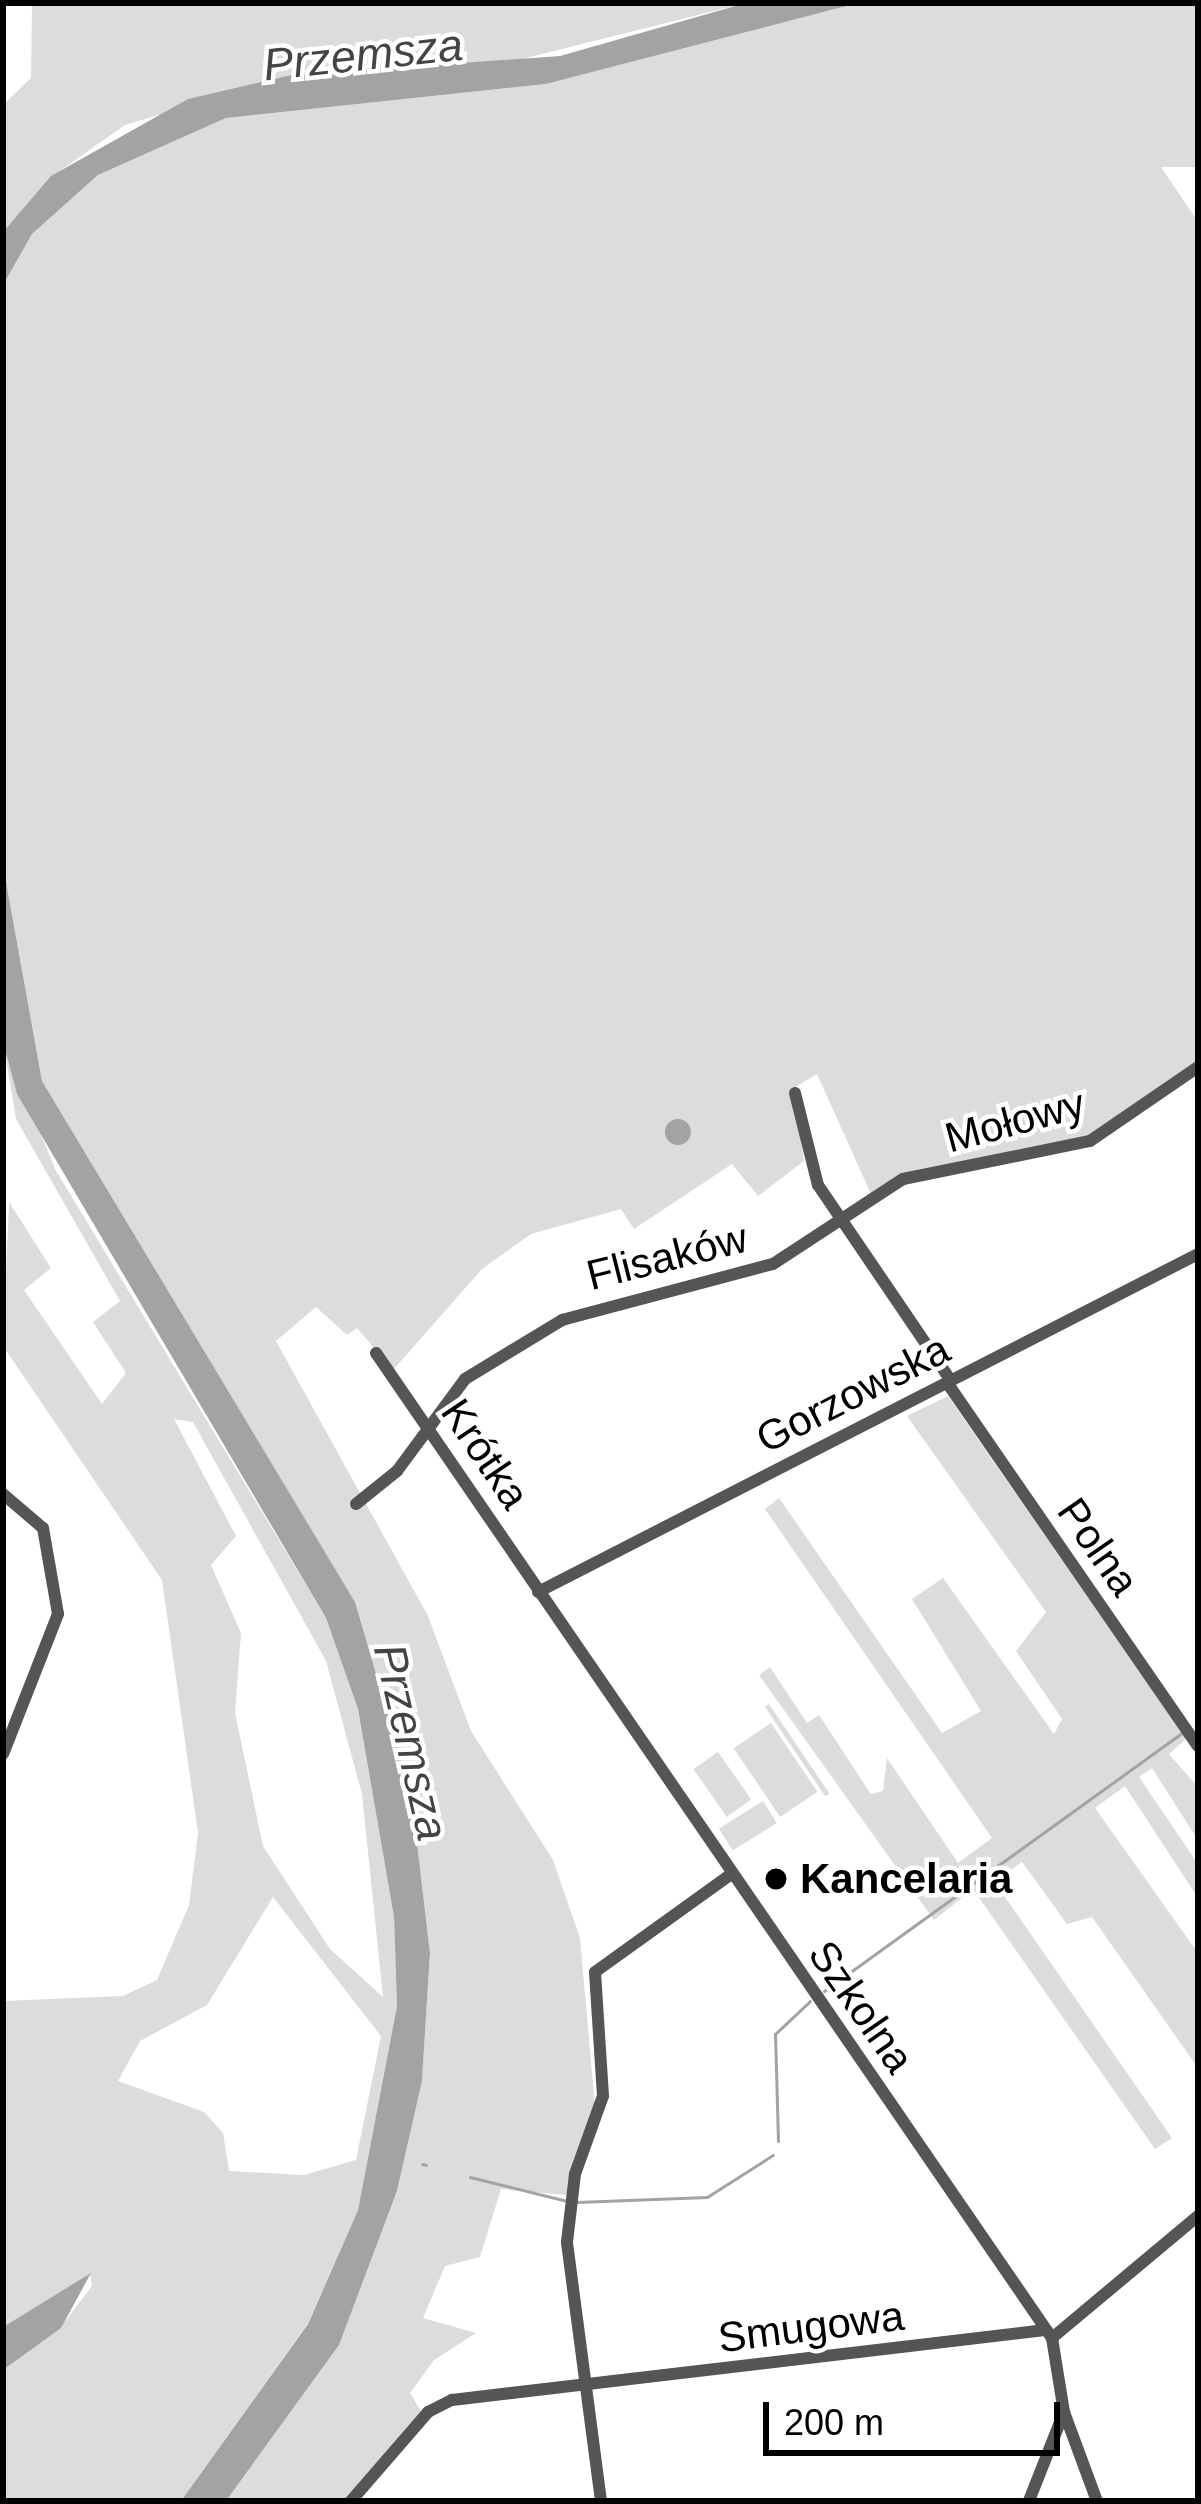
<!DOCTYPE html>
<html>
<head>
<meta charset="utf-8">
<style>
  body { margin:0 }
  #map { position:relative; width:1201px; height:2504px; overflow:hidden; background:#fff; font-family:Helvetica,sans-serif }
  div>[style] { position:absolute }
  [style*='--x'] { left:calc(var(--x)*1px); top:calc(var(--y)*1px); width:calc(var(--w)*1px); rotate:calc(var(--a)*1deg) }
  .green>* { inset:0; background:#dcdcdc; transform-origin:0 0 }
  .water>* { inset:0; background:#a3a3a3 }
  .round { border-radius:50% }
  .stream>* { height:3px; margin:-1.5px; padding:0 1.5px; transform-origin:1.5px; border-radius:1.5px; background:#a3a3a3 }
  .minor>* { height:12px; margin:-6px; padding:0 6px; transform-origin:6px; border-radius:6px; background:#555 }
  .dots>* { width:33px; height:33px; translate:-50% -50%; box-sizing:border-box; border:6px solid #fff; border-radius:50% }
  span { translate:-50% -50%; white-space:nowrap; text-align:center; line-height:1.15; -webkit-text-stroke:9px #fff; paint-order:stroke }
  .street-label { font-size:42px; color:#000 }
  .poi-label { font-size:42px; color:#000; font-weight:700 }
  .left { translate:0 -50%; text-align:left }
  .water-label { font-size:45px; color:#444; font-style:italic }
  .frame { position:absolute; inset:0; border:6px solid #000; pointer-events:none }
  .scale { position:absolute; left:763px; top:2402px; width:297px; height:54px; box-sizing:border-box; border:6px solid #000; border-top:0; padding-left:15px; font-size:36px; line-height:42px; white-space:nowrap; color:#000; -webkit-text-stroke:9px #fff; paint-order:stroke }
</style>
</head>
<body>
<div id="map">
  <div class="green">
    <i style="clip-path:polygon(32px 3px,746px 3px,486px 68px,292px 75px,125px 125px,51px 177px,3px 232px,3px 105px,31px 78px)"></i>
    <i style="clip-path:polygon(858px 3px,1198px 3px,1198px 167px,1161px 167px,1198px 222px,1198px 1060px,1088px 1139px,903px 1174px,871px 1194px,817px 1074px,794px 1088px,804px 1161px,758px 1196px,732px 1164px,634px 1229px,621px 1209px,531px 1234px,482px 1269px,393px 1370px,357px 1328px,347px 1335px,316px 1307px,276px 1341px,428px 1616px,471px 1731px,553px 1860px,580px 1938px,596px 2118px,566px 2195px,501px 2189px,480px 2257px,445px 2266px,423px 2318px,476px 2333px,434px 2360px,410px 2393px,422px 2413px,344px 2501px,226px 2501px,339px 2345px,397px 2191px,422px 2081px,430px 1953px,411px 1793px,355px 1602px,42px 1081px,3px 865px,3px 285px,32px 234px,98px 175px,226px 118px,546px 84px)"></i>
    <i style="clip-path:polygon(evenodd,3px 1041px,55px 1169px,326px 1618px,358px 1709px,394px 1917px,397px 2006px,358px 2210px,308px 2323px,181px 2501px,3px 2501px,3px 2370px,60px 2328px,92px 2286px,90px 2274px,3px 2327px,3px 2001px,123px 1996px,157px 1980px,189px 1905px,198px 1833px,162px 1580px,3px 1346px,9px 1202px,51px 1268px,24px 1290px,102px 1404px,126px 1373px,93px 1322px,120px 1301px,16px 1119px,3px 1041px,174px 1419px,193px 1422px,326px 1661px,362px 1794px,383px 1997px,330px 1949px,263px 1846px,235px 1713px,241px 1633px,211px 1565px,236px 1536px,174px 1419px,3px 1041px,273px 1897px,381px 2036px,356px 2160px,304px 2175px,229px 2171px,223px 2133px,204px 2112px,118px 2081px,140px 2041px,207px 2005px,273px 1897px)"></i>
    <i style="clip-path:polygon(948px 1396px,1186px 1739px,1169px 1754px,1198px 1787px,1198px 1840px,1152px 1768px,1139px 1777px,1198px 1864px,1198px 1898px,1125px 1786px,1095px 1808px,1198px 1953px,1198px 2068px,1092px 1917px,1067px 1924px,1022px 1862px,994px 1881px,1172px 2138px,1155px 2149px,973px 1889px,934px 1920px,759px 1675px,770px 1667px,807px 1723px,819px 1715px,871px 1794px,883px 1791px,887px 1758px,958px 1863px,992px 1838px,765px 1509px,779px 1498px,942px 1733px,981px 1711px,912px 1599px,943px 1578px,1054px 1734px,1062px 1719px,1016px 1651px,1046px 1612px,907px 1416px)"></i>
    <i style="left:769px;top:1704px;width:108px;height:5px;rotate:56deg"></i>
    <i style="left:771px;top:1723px;width:83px;height:45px;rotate:56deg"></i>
    <i style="left:718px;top:1752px;width:58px;height:30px;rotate:55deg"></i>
    <i style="left:763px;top:1801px;width:26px;height:52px;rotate:58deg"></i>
  </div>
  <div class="water">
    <i style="clip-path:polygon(746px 3px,858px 3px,546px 84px,226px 118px,98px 175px,32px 234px,3px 285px,3px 232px,51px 176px,188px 99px,292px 75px,560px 56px)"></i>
    <i style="clip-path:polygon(3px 865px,42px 1081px,355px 1602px,411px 1793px,430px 1953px,422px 2081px,397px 2191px,339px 2345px,226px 2501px,181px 2501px,308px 2324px,358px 2210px,397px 2006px,394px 1917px,358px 1709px,326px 1618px,17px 1094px,3px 1041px)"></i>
    <i class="round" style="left:665px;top:1119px;width:26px;height:26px"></i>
    <i style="clip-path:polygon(91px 2273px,61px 2328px,3px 2370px,3px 2327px)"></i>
  </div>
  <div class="stream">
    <i style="--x:824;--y:1991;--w:441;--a:-35.8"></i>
    <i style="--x:778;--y:2141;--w:107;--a:-91.6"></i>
    <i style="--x:775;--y:2034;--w:48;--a:-43.3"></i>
    <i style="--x:422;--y:2164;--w:4;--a:14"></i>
    <i style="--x:470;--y:2177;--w:100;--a:13.9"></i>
    <i style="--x:577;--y:2202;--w:130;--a:-2.2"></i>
    <i style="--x:707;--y:2197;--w:78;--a:-32.5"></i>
  </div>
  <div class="minor">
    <i style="--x:795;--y:1093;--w:95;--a:76"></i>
    <i style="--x:818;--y:1185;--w:237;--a:55.8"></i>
    <i style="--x:376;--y:1353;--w:1195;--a:55.54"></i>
    <i style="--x:1052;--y:2338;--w:75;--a:80.8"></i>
    <i style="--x:1064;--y:2412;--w:96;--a:111.5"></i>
    <i style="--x:948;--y:1384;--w:440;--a:55.4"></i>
    <i style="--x:3;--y:1494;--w:52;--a:40.4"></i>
    <i style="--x:43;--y:1528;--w:87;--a:80.1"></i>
    <i style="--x:58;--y:1614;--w:150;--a:111.4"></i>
    <i style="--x:356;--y:1504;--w:53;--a:-38.8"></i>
    <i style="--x:397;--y:1471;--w:114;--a:-53.5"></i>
    <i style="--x:465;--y:1379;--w:114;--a:-31.3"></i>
    <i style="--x:562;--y:1320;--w:218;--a:-14.9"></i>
    <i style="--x:773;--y:1264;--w:155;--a:-33.2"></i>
    <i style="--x:903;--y:1179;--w:191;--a:-11.5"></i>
    <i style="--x:1090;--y:1141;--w:131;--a:-34.4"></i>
    <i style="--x:538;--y:1592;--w:742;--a:-27.12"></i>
    <i style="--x:1052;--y:2338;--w:190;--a:-39.9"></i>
    <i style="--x:1064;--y:2412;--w:95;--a:69.7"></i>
    <i style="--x:351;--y:2501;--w:118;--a:-49.1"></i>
    <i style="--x:428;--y:2412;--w:27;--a:-27"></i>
    <i style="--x:452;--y:2400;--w:597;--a:-6.73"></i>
    <i style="--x:601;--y:2501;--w:261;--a:-97.5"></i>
    <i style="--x:567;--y:2242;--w:68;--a:-83.3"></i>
    <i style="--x:575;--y:2174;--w:83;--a:-70.3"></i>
    <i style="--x:603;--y:2096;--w:124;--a:-93.7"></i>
    <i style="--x:595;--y:1972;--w:166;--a:-35.7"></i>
  </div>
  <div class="dots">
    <i style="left:776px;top:1879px;background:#000"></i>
  </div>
  <div class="street-label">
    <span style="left:1015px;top:1121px;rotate:-15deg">Mołowy</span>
    <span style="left:667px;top:1257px;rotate:-14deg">Flisaków</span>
    <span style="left:853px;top:1394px;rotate:-27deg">Gorzowska</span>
    <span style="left:485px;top:1454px;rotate:56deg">Krótka</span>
    <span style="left:1098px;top:1547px;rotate:55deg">Polna</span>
    <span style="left:861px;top:2007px;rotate:55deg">Szkolna</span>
    <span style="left:811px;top:2327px;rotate:-7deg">Smugowa</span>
  </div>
  <div class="poi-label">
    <span class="left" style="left:800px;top:1879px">Kancelaria</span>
  </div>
  <div class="water-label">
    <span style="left:363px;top:55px;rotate:-6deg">Przemsza</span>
    <span style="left:411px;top:1742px;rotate:77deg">Przemsza</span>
  </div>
  <div class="frame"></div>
  <div class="scale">200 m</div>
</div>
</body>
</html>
